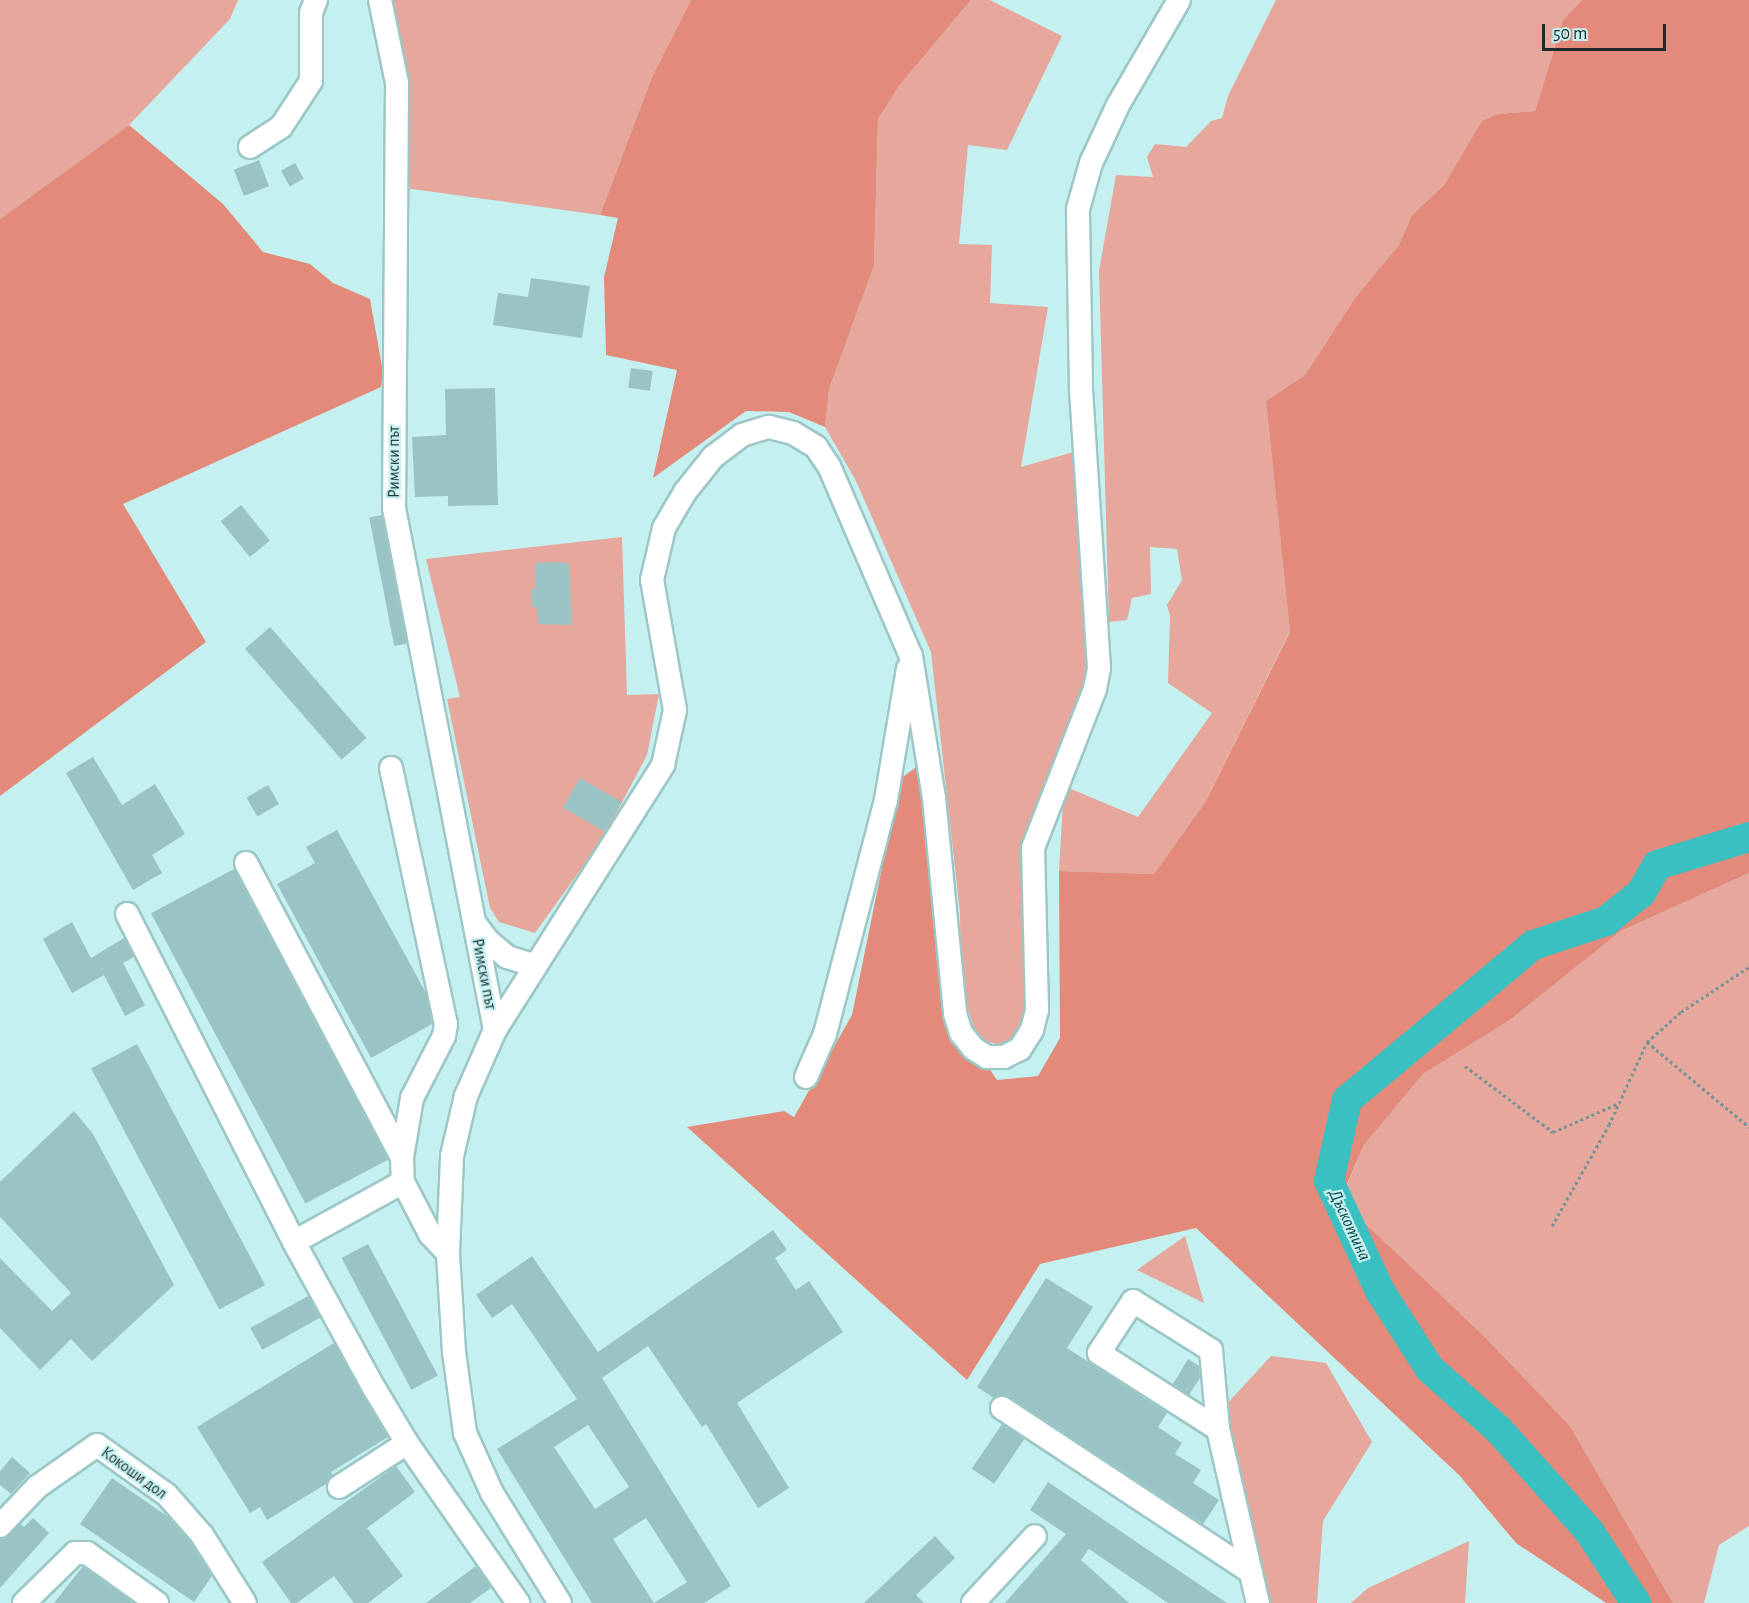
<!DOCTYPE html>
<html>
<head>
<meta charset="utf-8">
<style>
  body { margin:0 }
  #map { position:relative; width:1749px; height:1603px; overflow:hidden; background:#c5f0f0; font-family:"Alegreya Sans",sans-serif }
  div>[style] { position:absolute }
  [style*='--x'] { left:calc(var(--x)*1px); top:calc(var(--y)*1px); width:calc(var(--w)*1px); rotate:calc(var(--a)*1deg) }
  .green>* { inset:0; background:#e6a79c }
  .forest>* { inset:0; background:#e38a7b }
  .river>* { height:30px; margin:-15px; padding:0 15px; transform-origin:15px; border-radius:15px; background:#3bc0c2 }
  .building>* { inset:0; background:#9ac4c4; transform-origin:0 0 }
  .path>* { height:3px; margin-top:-1.5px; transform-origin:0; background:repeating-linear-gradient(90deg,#769495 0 3px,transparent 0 6px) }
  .roads { filter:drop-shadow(2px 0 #9dc7c7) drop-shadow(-2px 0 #9dc7c7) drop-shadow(0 2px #9dc7c7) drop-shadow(0 -2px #9dc7c7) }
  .minor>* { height:22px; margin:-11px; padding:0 11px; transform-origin:11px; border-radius:11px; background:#fff }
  span { translate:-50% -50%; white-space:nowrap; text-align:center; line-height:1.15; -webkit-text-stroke:4.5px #c5f0f0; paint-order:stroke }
  .street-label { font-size:16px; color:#1c2c2d }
  .water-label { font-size:18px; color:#0e4849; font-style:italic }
  .scale { position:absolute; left:1542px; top:24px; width:124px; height:27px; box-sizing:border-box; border:3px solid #1c2c2d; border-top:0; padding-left:8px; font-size:18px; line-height:21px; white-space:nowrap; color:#1c2c2d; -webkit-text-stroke:4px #c5f0f0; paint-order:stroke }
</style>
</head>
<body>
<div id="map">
  <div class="green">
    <i style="clip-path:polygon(0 0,238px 0,230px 19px,129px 125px,0 219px)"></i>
    <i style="clip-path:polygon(392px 0,691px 0,652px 77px,600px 215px,405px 188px,410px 82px)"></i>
    <i style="clip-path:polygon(971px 0,990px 0,1062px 36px,1007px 150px,968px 145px,959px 244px,992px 245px,990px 303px,1048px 307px,1021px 467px,1084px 449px,1089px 690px,1039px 806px,1027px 1023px,1008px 1047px,978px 1039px,961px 989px,960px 913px,931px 652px,856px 481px,825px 427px,829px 389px,874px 266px,878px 119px,899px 86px)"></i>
    <i style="clip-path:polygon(1276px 0,1582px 0,1563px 20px,1535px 111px,1498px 114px,1482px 122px,1444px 185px,1412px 215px,1399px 245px,1355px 298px,1305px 375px,1266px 401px,1290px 631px,1206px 801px,1154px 874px,1059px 871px,1064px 786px,1138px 817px,1212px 713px,1168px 683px,1170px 616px,1167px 605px,1182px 580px,1177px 549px,1150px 547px,1151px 594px,1132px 598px,1127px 620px,1109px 622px,1099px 271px,1116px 175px,1153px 177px,1147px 157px,1155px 144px,1186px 147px,1211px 121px,1222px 118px,1228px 96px)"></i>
    <i style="clip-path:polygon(622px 537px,627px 695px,659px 694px,647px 755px,602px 840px,535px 933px,499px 922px,490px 908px,447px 699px,460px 697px,426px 559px)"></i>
    <i style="clip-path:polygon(1749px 873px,1749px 1526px,1719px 1545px,1704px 1603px,1673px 1603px,1570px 1426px,1484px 1336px,1340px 1201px,1364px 1145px,1423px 1074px,1510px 1020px,1621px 931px)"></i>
    <i style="clip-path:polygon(1185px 1236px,1204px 1303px,1137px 1270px)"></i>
    <i style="clip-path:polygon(1271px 1356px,1326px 1363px,1372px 1442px,1323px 1521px,1317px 1603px,1266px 1603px,1224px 1416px,1225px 1406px)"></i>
    <i style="clip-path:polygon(1469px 1541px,1465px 1603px,1351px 1603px,1368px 1588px)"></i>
  </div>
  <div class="forest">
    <i style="clip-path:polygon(691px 0,971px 0,899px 86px,878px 119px,874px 266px,829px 389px,825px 427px,789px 412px,746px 411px,653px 478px,677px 370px,606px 355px,604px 277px,618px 218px,600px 215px,652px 77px)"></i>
    <i style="clip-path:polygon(1582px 0,1749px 0,1749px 873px,1621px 931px,1510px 1020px,1423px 1074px,1364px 1145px,1340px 1200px,1484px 1336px,1570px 1426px,1673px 1603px,1606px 1603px,1516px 1543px,1459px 1475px,1196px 1228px,1040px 1264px,967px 1380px,687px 1127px,784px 1111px,794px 1117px,852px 1015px,900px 779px,926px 760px,959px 1024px,997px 1080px,1038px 1076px,1060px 1038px,1059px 871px,1154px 874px,1206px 801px,1290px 632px,1266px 401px,1305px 375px,1355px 298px,1399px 245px,1412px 215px,1444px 185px,1482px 121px,1498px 114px,1535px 111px,1563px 20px)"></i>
    <i style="clip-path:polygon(129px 125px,223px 204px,263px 252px,310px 264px,333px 283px,370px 299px,383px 372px,381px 387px,123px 504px,206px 642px,0 796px,0 219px)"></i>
  </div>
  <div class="river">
    <i style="--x:1636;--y:1603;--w:86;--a:-123.1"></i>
    <i style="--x:1589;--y:1531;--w:137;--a:-131.7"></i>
    <i style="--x:1498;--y:1429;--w:91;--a:-138.6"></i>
    <i style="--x:1430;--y:1369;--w:93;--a:-122.7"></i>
    <i style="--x:1380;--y:1291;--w:121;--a:-114.9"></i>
    <i style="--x:1329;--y:1181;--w:83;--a:-77.5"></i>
    <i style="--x:1347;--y:1100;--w:242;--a:-39.8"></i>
    <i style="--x:1533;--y:945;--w:77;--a:-18.2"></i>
    <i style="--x:1606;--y:921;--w:45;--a:-38.7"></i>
    <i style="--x:1641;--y:893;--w:32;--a:-60"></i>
    <i style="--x:1657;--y:865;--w:96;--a:-16.9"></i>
  </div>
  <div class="building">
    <i style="left:259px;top:160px;width:28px;height:27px;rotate:69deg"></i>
    <i style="left:295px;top:163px;width:18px;height:16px;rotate:61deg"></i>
    <i style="clip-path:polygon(531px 278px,590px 286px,582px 338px,493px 325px,498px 293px,528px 297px)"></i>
    <i style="left:631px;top:368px;width:22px;height:20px;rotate:8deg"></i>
    <i style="clip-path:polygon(495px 388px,498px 505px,448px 506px,448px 496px,415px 497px,412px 437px,446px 435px,445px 389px)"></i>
    <i style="left:241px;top:505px;width:46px;height:26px;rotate:51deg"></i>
    <i style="left:382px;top:515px;width:131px;height:13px;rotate:79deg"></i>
    <i style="clip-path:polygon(556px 562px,569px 564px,572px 625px,538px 624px,537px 607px,532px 607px,531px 589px,536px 589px,535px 563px)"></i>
    <i style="left:270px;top:627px;width:147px;height:33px;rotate:49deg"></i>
    <i style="clip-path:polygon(93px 757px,122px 805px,155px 784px,185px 834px,152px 855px,162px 873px,133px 890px,66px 773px)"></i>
    <i style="left:580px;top:778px;width:48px;height:34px;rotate:30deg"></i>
    <i style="left:268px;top:785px;width:22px;height:25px;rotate:60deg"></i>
    <i style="clip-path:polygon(337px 830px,426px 993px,432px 1024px,371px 1058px,277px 884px,315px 863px,306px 847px)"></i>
    <i style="left:234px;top:869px;width:329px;height:94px;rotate:62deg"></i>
    <i style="clip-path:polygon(72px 922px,91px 958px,124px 938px,134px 957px,123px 963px,145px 1005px,125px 1016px,104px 975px,72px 993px,43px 939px)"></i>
    <i style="left:137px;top:1044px;width:273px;height:52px;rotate:62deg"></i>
    <i style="clip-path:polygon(74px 1111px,93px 1134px,174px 1285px,92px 1361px,71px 1339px,40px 1370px,0 1328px,0 1258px,52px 1311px,71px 1293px,0 1217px,0 1182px)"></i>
    <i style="clip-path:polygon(evenodd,773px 1230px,787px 1250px,775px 1258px,796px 1290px,809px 1281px,843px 1332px,737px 1403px,789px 1488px,758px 1508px,706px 1424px,702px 1427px,648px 1346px,602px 1378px,731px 1586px,704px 1603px,592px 1603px,497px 1449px,577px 1399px,512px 1304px,492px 1318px,476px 1295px,532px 1256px,598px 1352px,773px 1230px,588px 1425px,629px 1487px,595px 1509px,554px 1447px,588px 1425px,773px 1230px,646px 1518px,687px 1582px,654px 1603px,613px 1539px,646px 1518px)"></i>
    <i style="left:368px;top:1244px;width:149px;height:30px;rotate:62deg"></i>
    <i style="clip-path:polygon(1046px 1278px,1093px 1307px,1067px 1348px,1167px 1413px,1158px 1427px,1182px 1443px,1175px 1454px,1201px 1470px,1193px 1483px,1219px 1500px,1203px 1524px,1009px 1397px,994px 1398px,977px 1387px)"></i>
    <i style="left:308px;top:1296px;width:25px;height:66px;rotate:61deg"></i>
    <i style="clip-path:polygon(334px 1343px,388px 1437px,331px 1472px,333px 1475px,326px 1484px,267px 1520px,260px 1507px,250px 1513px,197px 1427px)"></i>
    <i style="clip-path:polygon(1188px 1359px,1199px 1366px,1200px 1378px,1189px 1395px,1173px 1384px)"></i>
    <i style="left:1002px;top:1424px;width:27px;height:54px;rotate:34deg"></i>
    <i style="clip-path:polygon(12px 1457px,30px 1473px,11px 1494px,0 1485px,0 1471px)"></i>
    <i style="clip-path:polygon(396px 1466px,415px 1492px,367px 1528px,403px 1576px,368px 1603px,354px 1603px,334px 1576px,297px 1603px,291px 1603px,262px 1562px)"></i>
    <i style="clip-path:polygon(112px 1478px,167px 1516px,191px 1543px,212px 1576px,194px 1602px,80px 1524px)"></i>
    <i style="clip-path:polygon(1048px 1482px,1203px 1587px,1227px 1603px,1168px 1603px,1089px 1549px,1081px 1560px,1129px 1603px,1005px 1603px,1066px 1534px,1030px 1510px)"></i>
    <i style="clip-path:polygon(33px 1518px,49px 1533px,0 1588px,0 1539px,20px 1524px,24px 1527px)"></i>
    <i style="clip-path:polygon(935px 1536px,955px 1558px,916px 1595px,924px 1603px,864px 1603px)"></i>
    <i style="clip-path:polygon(83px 1566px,134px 1603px,54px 1603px)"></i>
    <i style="clip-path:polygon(476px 1566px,491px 1588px,470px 1603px,426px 1603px)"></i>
  </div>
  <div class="path">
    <i style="--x:1647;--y:1042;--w:133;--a:39.8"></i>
    <i style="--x:1465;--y:1066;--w:110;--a:36.9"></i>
    <i style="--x:1553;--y:1132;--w:72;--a:-23.7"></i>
    <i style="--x:1552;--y:1226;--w:116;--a:-60.6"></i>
    <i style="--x:1609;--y:1125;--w:91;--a:-65.4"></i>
    <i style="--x:1647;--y:1042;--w:45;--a:-41.4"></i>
    <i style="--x:1681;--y:1012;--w:82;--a:-33.5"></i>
  </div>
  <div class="roads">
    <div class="minor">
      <i style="--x:380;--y:0;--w:85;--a:78.4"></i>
      <i style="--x:397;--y:83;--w:425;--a:90.4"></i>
      <i style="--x:394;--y:508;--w:532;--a:79.05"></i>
      <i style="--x:250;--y:147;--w:37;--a:-33"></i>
      <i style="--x:281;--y:127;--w:55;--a:-56.9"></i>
      <i style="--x:311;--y:81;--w:68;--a:-90"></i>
      <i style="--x:311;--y:13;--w:14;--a:-69"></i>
      <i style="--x:391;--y:768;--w:262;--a:77.9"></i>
      <i style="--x:446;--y:1024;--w:12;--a:99"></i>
      <i style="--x:444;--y:1036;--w:70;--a:117.3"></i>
      <i style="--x:412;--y:1098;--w:61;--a:99.5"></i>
      <i style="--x:246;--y:863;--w:334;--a:62.1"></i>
      <i style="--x:402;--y:1158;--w:24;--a:88"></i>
      <i style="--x:403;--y:1182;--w:59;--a:62.6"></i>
      <i style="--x:430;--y:1234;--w:26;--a:47"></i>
      <i style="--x:127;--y:914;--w:368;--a:63"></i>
      <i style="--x:294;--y:1242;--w:166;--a:61.3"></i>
      <i style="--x:374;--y:1388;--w:64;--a:59"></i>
      <i style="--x:407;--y:1443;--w:195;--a:55.2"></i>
      <i style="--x:477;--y:926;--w:17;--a:54"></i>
      <i style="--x:487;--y:940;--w:26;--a:40"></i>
      <i style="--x:507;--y:957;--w:30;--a:17"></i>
      <i style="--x:806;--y:1077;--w:47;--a:-66.2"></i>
      <i style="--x:825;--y:1034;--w:242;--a:-75.4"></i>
      <i style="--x:886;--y:800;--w:133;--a:-80.5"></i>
      <i style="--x:294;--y:1242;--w:124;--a:-28.8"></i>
      <i style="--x:1002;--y:1408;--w:298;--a:33.4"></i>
      <i style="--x:1218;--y:1429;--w:79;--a:-95.1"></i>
      <i style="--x:1211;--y:1350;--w:92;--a:-147.9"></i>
      <i style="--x:1133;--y:1301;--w:62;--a:123.2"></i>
      <i style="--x:1099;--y:1353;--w:141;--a:32.6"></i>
      <i style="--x:1218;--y:1429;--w:179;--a:77.1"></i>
      <i style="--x:339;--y:1487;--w:81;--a:-32.9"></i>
      <i style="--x:0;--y:1526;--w:54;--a:-46.5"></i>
      <i style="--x:37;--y:1487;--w:73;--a:-35"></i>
      <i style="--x:97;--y:1445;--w:86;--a:35.5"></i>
      <i style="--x:167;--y:1495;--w:53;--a:48.8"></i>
      <i style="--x:202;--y:1535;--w:80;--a:57.7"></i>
      <i style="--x:24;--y:1603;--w:71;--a:-44.4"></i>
      <i style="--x:75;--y:1553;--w:12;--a:0"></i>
      <i style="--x:87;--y:1553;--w:86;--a:35.5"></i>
      <i style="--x:560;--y:1603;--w:129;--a:-121.7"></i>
      <i style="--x:492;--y:1493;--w:66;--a:-114.2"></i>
      <i style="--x:465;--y:1433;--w:82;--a:-97.7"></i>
      <i style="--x:454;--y:1352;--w:99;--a:-93.5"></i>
      <i style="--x:448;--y:1253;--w:97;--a:-87.6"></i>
      <i style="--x:452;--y:1156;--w:62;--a:-76.9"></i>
      <i style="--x:466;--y:1096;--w:72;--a:-66.3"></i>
      <i style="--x:495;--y:1030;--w:314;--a:-57.6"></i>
      <i style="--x:663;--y:765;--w:56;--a:-77.7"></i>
      <i style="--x:675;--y:710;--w:132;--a:-100"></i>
      <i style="--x:652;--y:580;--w:53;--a:-77"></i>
      <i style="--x:664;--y:528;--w:42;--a:-59.7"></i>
      <i style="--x:685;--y:492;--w:45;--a:-51.3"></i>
      <i style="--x:713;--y:457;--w:36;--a:-37"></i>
      <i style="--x:742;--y:435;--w:28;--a:-17"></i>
      <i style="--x:769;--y:427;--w:25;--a:14"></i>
      <i style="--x:793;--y:433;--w:27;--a:31"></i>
      <i style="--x:816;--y:447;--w:23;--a:56"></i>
      <i style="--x:829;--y:466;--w:207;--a:66.7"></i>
      <i style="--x:911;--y:656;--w:144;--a:80.8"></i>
      <i style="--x:934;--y:798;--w:217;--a:84.4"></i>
      <i style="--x:955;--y:1014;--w:20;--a:72"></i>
      <i style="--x:961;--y:1033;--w:19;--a:51"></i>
      <i style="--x:973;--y:1048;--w:17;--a:33"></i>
      <i style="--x:987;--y:1057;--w:17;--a:0"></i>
      <i style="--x:1004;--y:1057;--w:18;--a:-27"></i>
      <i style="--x:1020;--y:1049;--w:22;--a:-58"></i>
      <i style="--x:1032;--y:1030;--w:21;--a:-76"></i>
      <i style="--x:1037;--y:1010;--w:162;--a:-91.4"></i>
      <i style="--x:1033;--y:848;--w:171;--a:-68.7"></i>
      <i style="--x:1095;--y:689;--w:21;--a:-79"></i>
      <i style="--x:1099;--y:668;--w:283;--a:-93.7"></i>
      <i style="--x:1081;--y:386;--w:177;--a:-91"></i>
      <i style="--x:1078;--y:209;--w:48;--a:-74.2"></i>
      <i style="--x:1091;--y:163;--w:64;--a:-65"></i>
      <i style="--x:1118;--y:105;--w:121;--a:-59.8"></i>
      <i style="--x:973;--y:1603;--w:91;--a:-47.2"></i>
    </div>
  </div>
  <div class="street-label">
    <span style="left:394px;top:462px;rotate:-90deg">Римски път</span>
    <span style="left:484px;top:974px;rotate:79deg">Римски път</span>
    <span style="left:134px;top:1473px;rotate:36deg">Кокоши дол</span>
  </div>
  <div class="water-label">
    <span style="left:1349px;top:1225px;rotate:65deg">Дъскотина</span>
  </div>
  <div class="scale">50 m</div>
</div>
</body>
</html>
